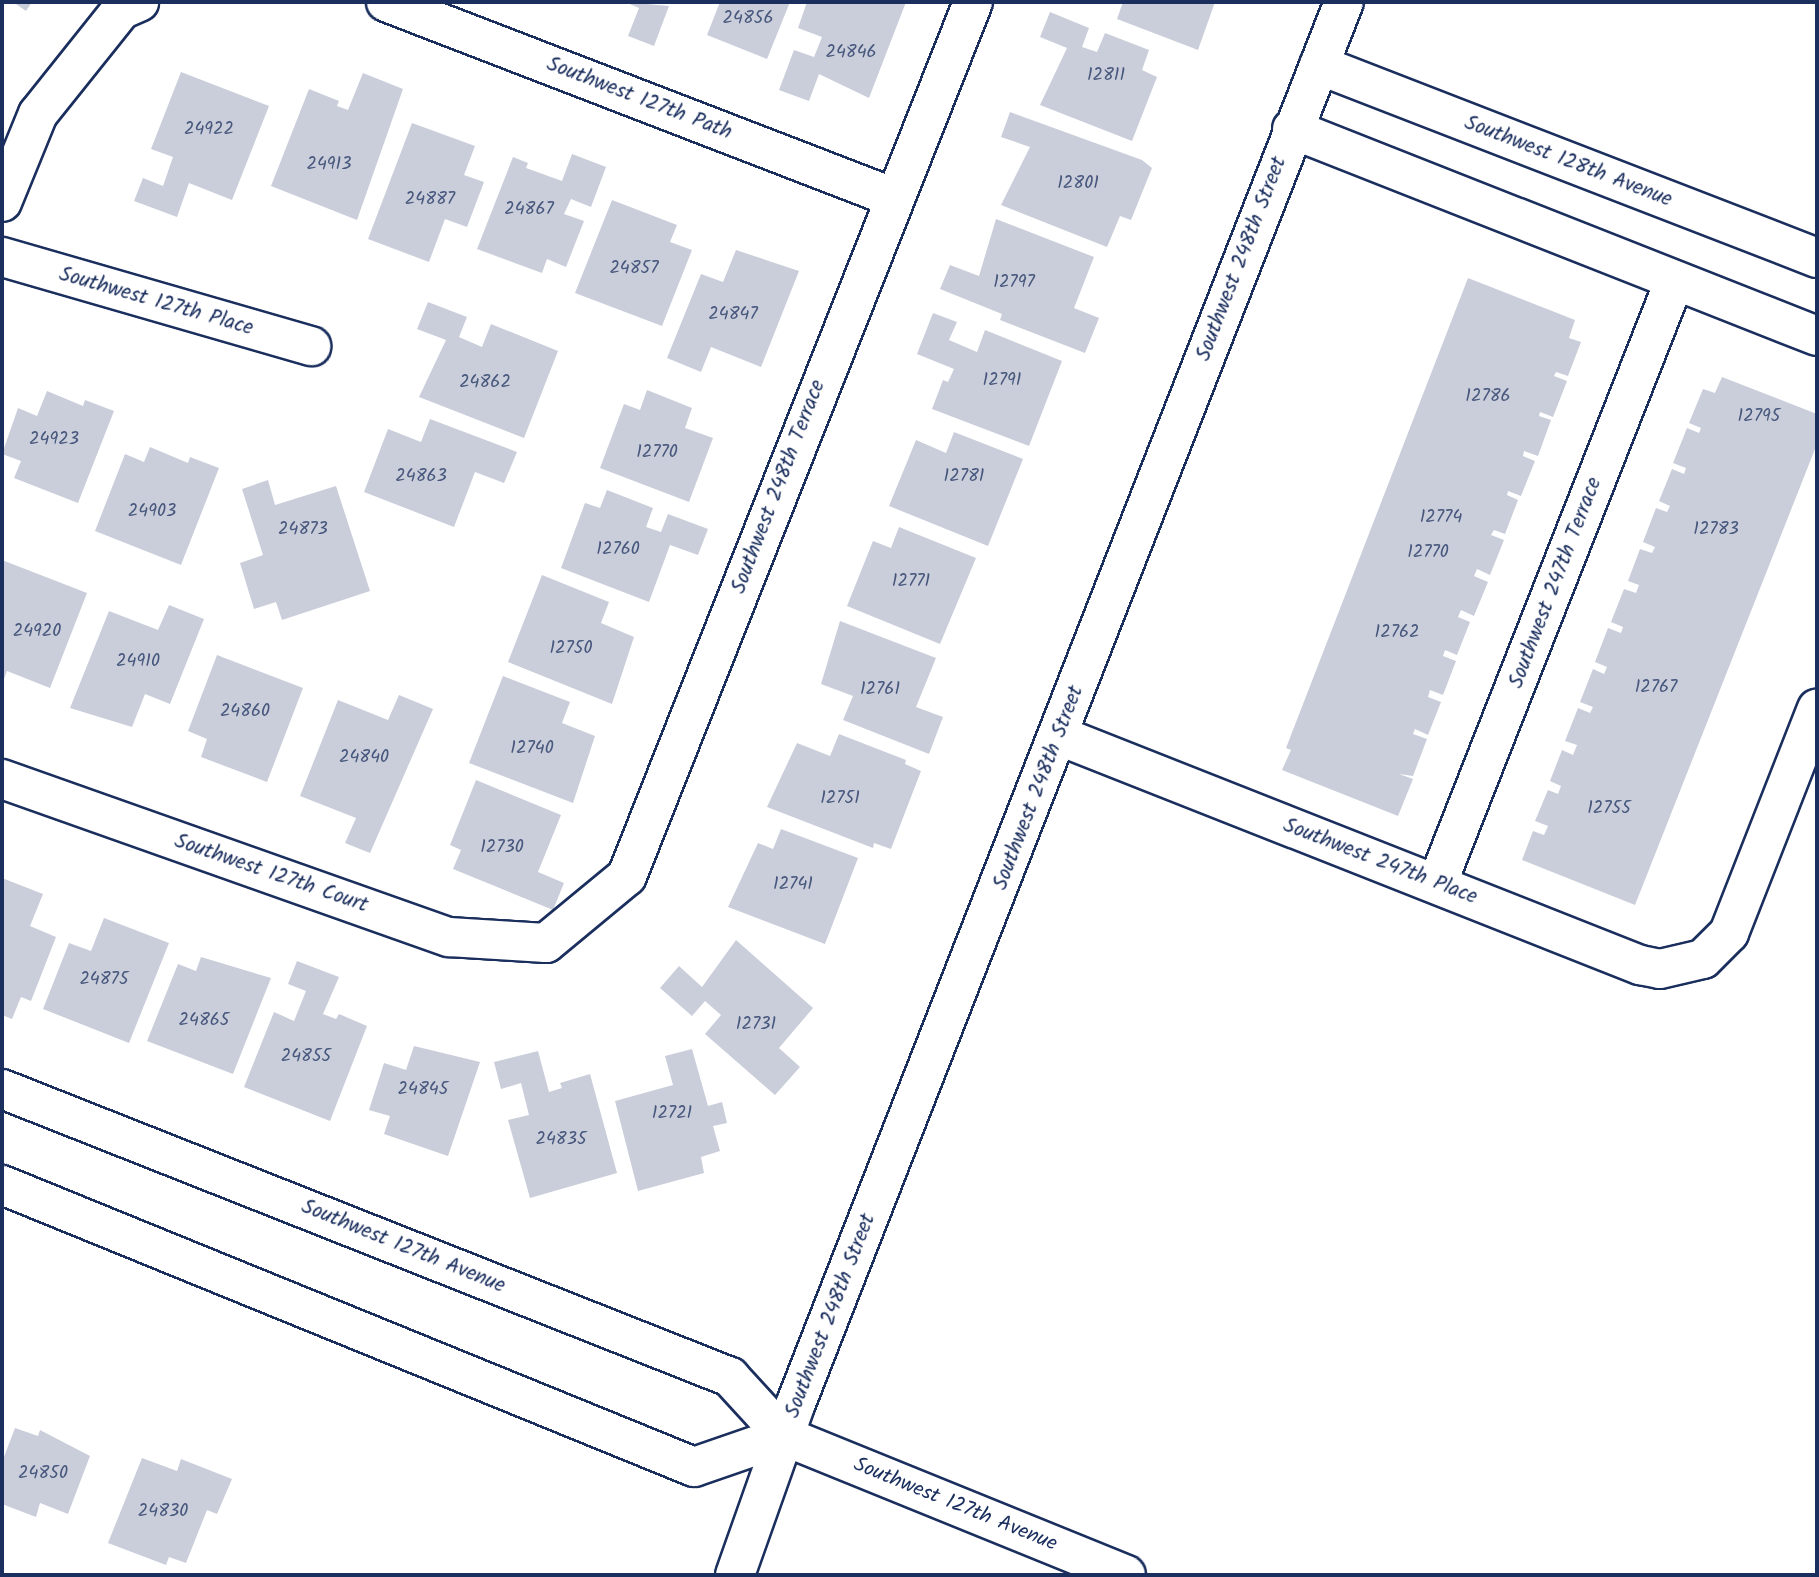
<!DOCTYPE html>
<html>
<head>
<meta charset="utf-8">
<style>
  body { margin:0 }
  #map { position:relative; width:1819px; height:1577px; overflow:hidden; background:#fff; font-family:Kalam,sans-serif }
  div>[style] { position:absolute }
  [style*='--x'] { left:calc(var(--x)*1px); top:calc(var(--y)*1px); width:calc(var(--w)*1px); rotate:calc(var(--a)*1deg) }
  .building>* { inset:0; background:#caceda }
  .roads { filter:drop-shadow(2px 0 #1b2f5e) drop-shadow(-2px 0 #1b2f5e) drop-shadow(0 2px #1b2f5e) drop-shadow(0 -2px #1b2f5e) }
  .minor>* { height:38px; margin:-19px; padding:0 19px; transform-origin:19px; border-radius:19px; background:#fff }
  .tertiary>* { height:38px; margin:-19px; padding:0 19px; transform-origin:19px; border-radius:19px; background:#fff }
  span { translate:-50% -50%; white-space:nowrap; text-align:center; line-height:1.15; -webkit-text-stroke:5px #fff; paint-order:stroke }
  .number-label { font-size:18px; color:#47577d }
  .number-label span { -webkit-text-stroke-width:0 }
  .street-label { font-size:21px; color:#1b2f5e }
  .frame { position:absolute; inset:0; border:4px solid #1b2f5e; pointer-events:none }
</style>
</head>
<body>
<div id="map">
  <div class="building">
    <i style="clip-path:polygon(13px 2px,32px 2px,26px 11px)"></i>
    <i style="clip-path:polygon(625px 2px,669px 6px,654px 46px,628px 36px,639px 8px)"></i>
    <i style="clip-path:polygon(720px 2px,790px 2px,767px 59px,707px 35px)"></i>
    <i style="clip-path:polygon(807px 2px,906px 2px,869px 98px,819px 74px,809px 101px,779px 90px,794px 50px,814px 57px,822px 37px,798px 28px)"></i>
    <i style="clip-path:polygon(1123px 2px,1215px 2px,1198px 50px,1117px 19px)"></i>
    <i style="clip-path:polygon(1050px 12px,1089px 28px,1082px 47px,1097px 52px,1105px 33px,1149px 50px,1142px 70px,1157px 77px,1132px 141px,1040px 105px,1067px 48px,1040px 37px)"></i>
    <i style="clip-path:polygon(181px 72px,269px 106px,232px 200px,189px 183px,177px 217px,134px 201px,143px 178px,163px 186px,173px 157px,151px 149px)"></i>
    <i style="clip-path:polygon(363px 73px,403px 89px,357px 220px,271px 186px,309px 89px,339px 101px,337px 106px,348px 110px)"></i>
    <i style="clip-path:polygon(1010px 112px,1142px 160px,1152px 168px,1131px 220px,1120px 216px,1107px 247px,1001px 205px,1030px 147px,1001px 137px)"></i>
    <i style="clip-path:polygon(412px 123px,475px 146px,464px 175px,484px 182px,467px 227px,445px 219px,429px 262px,368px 239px)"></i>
    <i style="clip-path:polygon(572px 154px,606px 167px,591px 207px,571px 199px,564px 214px,584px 221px,566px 267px,547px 259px,542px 273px,477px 249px,513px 157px,528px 163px,526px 168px,562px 181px)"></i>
    <i style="clip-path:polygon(612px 200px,677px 225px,670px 242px,692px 250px,662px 326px,575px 293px)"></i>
    <i style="clip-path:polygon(996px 219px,1094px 257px,1074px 308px,1099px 318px,1085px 353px,1000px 320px,1002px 314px,940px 289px,950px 265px,979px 276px)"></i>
    <i style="clip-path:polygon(736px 250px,799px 271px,761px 367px,711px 347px,701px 372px,667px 358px,701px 274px,723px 282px)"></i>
    <i style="clip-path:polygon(1468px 278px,1575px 320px,1569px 338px,1581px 342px,1568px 376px,1556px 372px,1554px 376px,1567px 381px,1553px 417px,1540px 412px,1539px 416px,1551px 420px,1538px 456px,1524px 451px,1523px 456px,1535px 461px,1521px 496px,1508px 491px,1507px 495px,1518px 500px,1505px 534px,1494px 530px,1491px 535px,1504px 540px,1490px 575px,1477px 569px,1474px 576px,1488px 582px,1474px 616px,1461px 610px,1458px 617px,1470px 622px,1457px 655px,1445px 650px,1443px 656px,1456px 661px,1443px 695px,1430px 690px,1428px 697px,1441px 702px,1428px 735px,1415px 729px,1413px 734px,1427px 739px,1413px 776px,1399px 774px,1413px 779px,1398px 816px,1282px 770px,1291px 750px,1286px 748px)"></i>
    <i style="clip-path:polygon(428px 302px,467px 317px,459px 337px,482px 347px,491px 324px,558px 351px,524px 438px,419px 397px,446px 340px,417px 329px)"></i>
    <i style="clip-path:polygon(933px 313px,957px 322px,949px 340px,977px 352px,985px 330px,1062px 361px,1029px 446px,932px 409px,943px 380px,948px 382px,954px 369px,917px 354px)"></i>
    <i style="clip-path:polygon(1722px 377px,1817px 414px,1817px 444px,1635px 905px,1522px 860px,1533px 831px,1544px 835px,1548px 826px,1535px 821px,1548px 790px,1558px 794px,1561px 786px,1550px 781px,1562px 750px,1573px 755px,1577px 745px,1565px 741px,1578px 708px,1590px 713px,1593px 707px,1580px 702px,1593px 669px,1604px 674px,1607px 667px,1595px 662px,1608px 628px,1621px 633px,1623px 627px,1611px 622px,1624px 589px,1636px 593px,1639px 585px,1628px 581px,1640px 549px,1652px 553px,1655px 547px,1643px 542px,1656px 508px,1667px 512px,1670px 506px,1659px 501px,1672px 469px,1684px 474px,1686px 468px,1673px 463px,1687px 428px,1699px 433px,1701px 428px,1689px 423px,1703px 389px,1715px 393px)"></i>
    <i style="clip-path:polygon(647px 390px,692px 408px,685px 428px,713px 438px,689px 502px,600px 468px,624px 404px,640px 410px)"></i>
    <i style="clip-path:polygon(47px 391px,83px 406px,85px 400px,114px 411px,78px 503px,14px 478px,21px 461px,2px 454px,18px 408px,37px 416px)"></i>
    <i style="clip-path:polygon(430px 419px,517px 452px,504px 483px,475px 472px,454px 527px,364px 492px,388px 429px,421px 442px)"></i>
    <i style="clip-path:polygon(954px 432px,1023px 459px,988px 546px,889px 506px,916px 440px,946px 453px)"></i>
    <i style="clip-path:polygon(150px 447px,188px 463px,190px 457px,219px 468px,181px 565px,95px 531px,125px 454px,144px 462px)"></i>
    <i style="clip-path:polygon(268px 480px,275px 505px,336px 486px,370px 591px,282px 620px,276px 602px,254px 609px,240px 563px,263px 555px,242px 489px)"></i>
    <i style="clip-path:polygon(607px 490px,653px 508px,646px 527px,661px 532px,668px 514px,708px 529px,698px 555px,670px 545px,649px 602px,561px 568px,585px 503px,600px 508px)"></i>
    <i style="clip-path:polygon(899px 527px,976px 558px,940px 644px,847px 606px,873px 541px,891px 548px)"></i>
    <i style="clip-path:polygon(2px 560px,87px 593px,50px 688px,7px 671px,2px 684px)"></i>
    <i style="clip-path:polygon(542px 575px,609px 602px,601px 623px,634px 637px,612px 704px,508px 662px)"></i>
    <i style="clip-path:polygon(169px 605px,204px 619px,170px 704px,145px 694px,132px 727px,70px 708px,109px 611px,158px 630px)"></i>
    <i style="clip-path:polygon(840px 621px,936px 658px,916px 707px,943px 717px,929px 754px,843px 720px,853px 696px,821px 684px)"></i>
    <i style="clip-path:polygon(217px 655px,303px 688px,267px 782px,201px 757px,207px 739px,188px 731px)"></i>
    <i style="clip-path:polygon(503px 676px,570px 702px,562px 723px,595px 736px,573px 803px,469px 763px)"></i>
    <i style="clip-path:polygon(399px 695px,433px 709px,370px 853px,345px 843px,356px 818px,300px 796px,338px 700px,388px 720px)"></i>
    <i style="clip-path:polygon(839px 734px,906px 760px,905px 764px,921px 771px,891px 849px,874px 843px,873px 848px,767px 807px,797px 743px,830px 756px)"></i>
    <i style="clip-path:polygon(476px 780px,561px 815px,538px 872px,564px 883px,553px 910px,453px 869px,461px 850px,450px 845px)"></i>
    <i style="clip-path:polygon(781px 829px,858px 858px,825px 944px,728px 907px,758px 843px,773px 849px)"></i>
    <i style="clip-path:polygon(2px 878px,43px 894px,30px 926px,56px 937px,31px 1001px,21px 997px,12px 1019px,2px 1015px)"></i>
    <i style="clip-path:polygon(104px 918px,169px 943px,129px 1043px,43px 1009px,69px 943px,91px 951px)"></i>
    <i style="clip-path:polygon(736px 940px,813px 1008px,779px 1048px,800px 1067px,775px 1095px,705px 1034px,721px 1015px,705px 1001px,692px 1016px,660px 988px,679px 966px,702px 987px)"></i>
    <i style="clip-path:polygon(201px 957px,271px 978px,233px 1074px,147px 1041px,178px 964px,196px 971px)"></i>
    <i style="clip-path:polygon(297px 961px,339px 977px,323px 1014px,336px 1019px,339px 1014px,367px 1026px,330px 1121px,244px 1087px,274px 1012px,294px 1021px,306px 991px,288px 984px)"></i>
    <i style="clip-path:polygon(414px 1046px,480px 1062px,448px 1156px,384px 1134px,390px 1116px,369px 1110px,384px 1063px,406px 1070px)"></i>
    <i style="clip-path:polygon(692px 1049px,708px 1106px,722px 1102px,727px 1123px,713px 1126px,720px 1151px,701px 1157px,704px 1173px,638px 1191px,615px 1101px,673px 1085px,665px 1056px)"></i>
    <i style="clip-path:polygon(538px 1051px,549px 1092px,562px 1088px,560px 1083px,590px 1074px,617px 1173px,530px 1198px,508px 1120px,529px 1115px,521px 1083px,501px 1089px,494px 1062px)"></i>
    <i style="clip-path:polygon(15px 1428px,38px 1436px,40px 1430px,90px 1456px,68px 1514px,40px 1503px,36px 1517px,2px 1504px,2px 1462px)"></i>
    <i style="clip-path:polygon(142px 1458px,177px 1471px,181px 1459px,232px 1479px,217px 1514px,207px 1510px,186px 1563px,169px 1557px,166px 1565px,108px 1543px)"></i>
  </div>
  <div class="roads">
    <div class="minor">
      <i style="--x:386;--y:2;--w:542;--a:21.08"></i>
      <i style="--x:1319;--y:65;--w:534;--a:21.18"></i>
      <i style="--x:1292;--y:129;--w:564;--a:21.52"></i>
      <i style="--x:2;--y:202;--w:95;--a:-67.8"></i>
      <i style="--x:38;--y:114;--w:133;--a:-51.4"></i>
      <i style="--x:121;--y:10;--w:20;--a:-24"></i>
      <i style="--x:2;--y:257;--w:322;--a:16.1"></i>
      <i style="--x:1060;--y:736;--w:624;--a:21.55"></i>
      <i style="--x:1640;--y:965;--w:20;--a:11"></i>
      <i style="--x:1660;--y:969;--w:44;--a:-13.1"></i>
      <i style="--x:1703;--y:959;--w:37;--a:-45"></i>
      <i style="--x:1729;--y:933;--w:241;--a:-68.6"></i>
      <i style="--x:2;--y:779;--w:474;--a:19.5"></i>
      <i style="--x:449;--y:937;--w:97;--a:3.5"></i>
      <i style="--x:546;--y:943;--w:105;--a:-39.6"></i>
      <i style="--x:627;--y:876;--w:940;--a:-68.4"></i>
      <i style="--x:1437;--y:884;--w:647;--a:-68.51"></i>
    </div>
    <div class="tertiary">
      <i style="--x:2;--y:1089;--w:783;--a:21.58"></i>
      <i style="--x:730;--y:1377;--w:80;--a:47.5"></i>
      <i style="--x:784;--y:1436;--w:369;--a:22.1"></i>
      <i style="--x:2;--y:1185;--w:747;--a:22.17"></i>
      <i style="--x:694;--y:1467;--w:95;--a:-19"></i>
      <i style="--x:735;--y:1575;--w:182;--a:-70.5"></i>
      <i style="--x:796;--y:1403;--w:1504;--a:-68.64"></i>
    </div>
  </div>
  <div class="number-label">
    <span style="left:748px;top:19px">24856</span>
    <span style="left:851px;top:53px">24846</span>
    <span style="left:1106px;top:76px">12811</span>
    <span style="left:209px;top:130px">24922</span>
    <span style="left:329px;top:165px">24913</span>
    <span style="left:1078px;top:184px">12801</span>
    <span style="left:430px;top:200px">24887</span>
    <span style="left:529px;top:210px">24867</span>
    <span style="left:634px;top:269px">24857</span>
    <span style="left:1014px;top:283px">12797</span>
    <span style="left:733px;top:315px">24847</span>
    <span style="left:1002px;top:381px">12791</span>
    <span style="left:485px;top:383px">24862</span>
    <span style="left:1488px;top:397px">12786</span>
    <span style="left:1759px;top:417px">12795</span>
    <span style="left:54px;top:440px">24923</span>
    <span style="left:657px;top:453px">12770</span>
    <span style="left:421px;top:477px">24863</span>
    <span style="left:964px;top:477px">12781</span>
    <span style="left:152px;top:512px">24903</span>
    <span style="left:1441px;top:518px">12774</span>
    <span style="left:303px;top:530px">24873</span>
    <span style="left:1716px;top:530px">12783</span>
    <span style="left:618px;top:550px">12760</span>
    <span style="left:1428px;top:553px">12770</span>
    <span style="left:911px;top:582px">12771</span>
    <span style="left:37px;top:632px">24920</span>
    <span style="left:1397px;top:633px">12762</span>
    <span style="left:571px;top:649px">12750</span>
    <span style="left:138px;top:662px">24910</span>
    <span style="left:1656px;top:688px">12767</span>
    <span style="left:880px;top:690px">12761</span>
    <span style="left:245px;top:712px">24860</span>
    <span style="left:532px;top:749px">12740</span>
    <span style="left:364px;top:758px">24840</span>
    <span style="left:840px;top:799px">12751</span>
    <span style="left:1609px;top:809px">12755</span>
    <span style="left:502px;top:848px">12730</span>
    <span style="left:793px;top:885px">12741</span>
    <span style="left:104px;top:980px">24875</span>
    <span style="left:204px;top:1021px">24865</span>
    <span style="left:756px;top:1025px">12731</span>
    <span style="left:306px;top:1057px">24855</span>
    <span style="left:423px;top:1090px">24845</span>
    <span style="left:672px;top:1114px">12721</span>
    <span style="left:561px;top:1140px">24835</span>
    <span style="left:43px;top:1474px">24850</span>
    <span style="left:163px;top:1512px">24830</span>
  </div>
  <div class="street-label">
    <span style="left:639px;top:99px;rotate:21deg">Southwest 127th Path</span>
    <span style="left:1568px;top:162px;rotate:21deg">Southwest 128th Avenue</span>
    <span style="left:1242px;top:259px;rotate:-69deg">Southwest 248th Street</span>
    <span style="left:156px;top:302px;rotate:16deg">Southwest 127th Place</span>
    <span style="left:779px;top:487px;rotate:-69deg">Southwest 248th Terrace</span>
    <span style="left:1556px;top:583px;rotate:-69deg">Southwest 247th Terrace</span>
    <span style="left:1039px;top:788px;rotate:-69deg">Southwest 248th Street</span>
    <span style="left:1380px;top:862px;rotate:21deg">Southwest 247th Place</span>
    <span style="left:271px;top:874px;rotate:19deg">Southwest 127th Court</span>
    <span style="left:403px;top:1247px;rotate:22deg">Southwest 127th Avenue</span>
    <span style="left:831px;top:1316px;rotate:-69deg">Southwest 248th Street</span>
    <span style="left:955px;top:1505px;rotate:22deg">Southwest 127th Avenue</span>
  </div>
  <div class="frame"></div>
</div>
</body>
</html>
